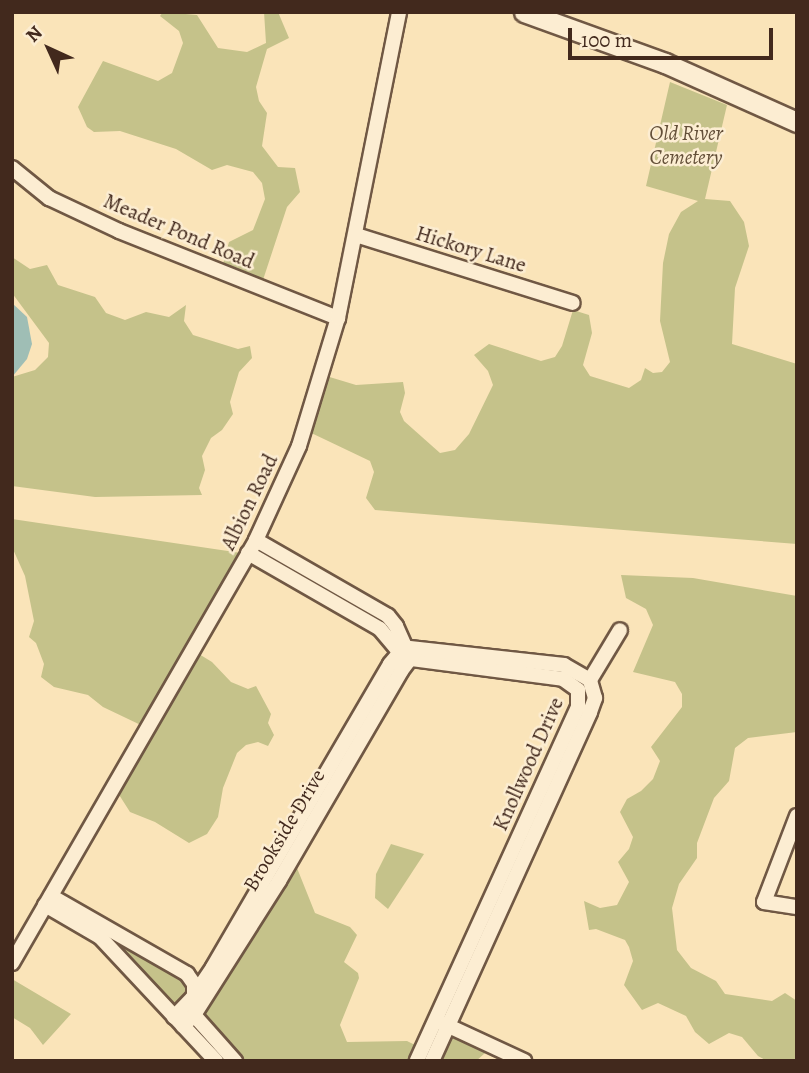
<!DOCTYPE html>
<html>
<head>
<meta charset="utf-8">
<style>
  body { margin:0 }
  #map { position:relative; width:809px; height:1073px; overflow:hidden; background:#fae4b9; font-family:Alegreya,serif }
  div>[style] { position:absolute }
  [style*='--x'] { left:calc(var(--x)*1px); top:calc(var(--y)*1px); width:calc(var(--w)*1px); rotate:calc(var(--a)*1deg) }
  .green>* { inset:0; background:#c5c28a }
  .water>* { inset:0; background:#9fbeb5 }
  .roads { filter:drop-shadow(2px 0 #705844) drop-shadow(-2px 0 #705844) drop-shadow(0 2px #705844) drop-shadow(0 -2px #705844) }
  .street>* { height:14px; margin:-7px; padding:0 7px; transform-origin:7px; border-radius:7px; background:#fcedd2 }
  .secondary>* { height:19px; margin:-9.5px; padding:0 9.5px; transform-origin:9.5px; border-radius:9.5px; background:#fcedd2 }
  span { translate:-50% -50%; white-space:nowrap; text-align:center; line-height:1.15; -webkit-text-stroke:5px #fcedd2; paint-order:stroke }
  .park-label { font-size:21px; color:#634f38; font-style:italic }
  .street-label { font-size:21px; color:#42291d }
  .frame { position:absolute; inset:0; border:14px solid #42291d; pointer-events:none }
  .north { position:absolute; left:14px; top:14px; width:70px; height:70px; -webkit-text-stroke:5px #fcedd2; paint-order:stroke; rotate:315deg; font-size:19px; font-weight:700; line-height:28px; text-align:center; color:#42291d }
  .north::after { content:''; display:block; margin:auto; width:24px; height:32px; background:#42291d; clip-path:polygon(50% 0,100% 100%,50% 72%,0 100%) }
  .scale { position:absolute; left:568px; top:28px; width:205px; height:32px; box-sizing:border-box; border:4px solid #42291d; border-top:0; padding-left:9px; font-size:21px; line-height:24px; white-space:nowrap; color:#42291d; -webkit-text-stroke:5px #fcedd2; paint-order:stroke }
</style>
</head>
<body>
<div id="map">
  <div class="green">
    <i style="clip-path:polygon(163px 12px,197px 15px,218px 48px,247px 52px,266px 43px,264px 12px,278px 12px,289px 38px,267px 49px,256px 87px,259px 101px,267px 113px,262px 146px,278px 167px,295px 168px,300px 192px,287px 207px,260px 289px,220px 275px,229px 242px,253px 230px,265px 199px,262px 183px,253px 172px,227px 165px,212px 170px,176px 149px,120px 131px,94px 132px,87px 127px,78px 107px,103px 61px,158px 81px,172px 73px,183px 43px,179px 31px,160px 16px)"></i>
    <i style="clip-path:polygon(670px 82px,727px 105px,705px 199px,730px 201px,744px 222px,749px 246px,735px 288px,732px 344px,797px 364px,797px 544px,375px 510px,366px 498px,374px 472px,370px 461px,305px 430px,323px 375px,356px 385px,403px 382px,405px 393px,400px 412px,404px 421px,440px 453px,455px 450px,469px 434px,493px 385px,488px 371px,474px 355px,489px 344px,541px 361px,555px 357px,562px 346px,573px 310px,589px 315px,592px 333px,583px 365px,590px 376px,629px 388px,641px 380px,645px 368px,653px 373px,662px 372px,670px 362px,660px 321px,663px 263px,669px 234px,681px 212px,698px 201px,646px 186px)"></i>
    <i style="clip-path:polygon(12px 257px,30px 269px,47px 265px,58px 285px,95px 297px,106px 313px,125px 320px,146px 312px,169px 317px,186px 305px,184px 321px,193px 335px,238px 349px,250px 346px,252px 358px,239px 372px,230px 402px,233px 414px,222px 430px,211px 438px,202px 456px,205px 470px,199px 488px,202px 495px,95px 497px,12px 486px,12px 377px,35px 370px,48px 357px,49px 343px,12px 293px)"></i>
    <i style="clip-path:polygon(12px 519px,248px 554px,194px 651px,212px 662px,231px 682px,248px 689px,256px 686px,271px 714px,268px 723px,274px 735px,268px 746px,258px 742px,246px 745px,237px 753px,223px 788px,218px 817px,207px 834px,189px 843px,155px 822px,130px 812px,116px 790px,147px 728px,103px 707px,88px 695px,54px 687px,41px 677px,44px 664px,36px 643px,29px 637px,34px 621px,25px 576px,12px 547px)"></i>
    <i style="clip-path:polygon(621px 575px,693px 578px,797px 596px,797px 732px,748px 738px,735px 748px,729px 781px,714px 798px,697px 843px,697px 858px,679px 884px,672px 908px,677px 950px,691px 968px,716px 981px,725px 994px,772px 1001px,785px 993px,797px 1001px,797px 1061px,767px 1061px,758px 1056px,742px 1037px,729px 1033px,709px 1044px,695px 1032px,686px 1016px,658px 1003px,642px 1010px,624px 985px,633px 961px,629px 947px,625px 940px,596px 929px,589px 930px,584px 901px,600px 908px,617px 905px,629px 882px,618px 862px,629px 849px,633px 837px,620px 812px,627px 799px,641px 791px,653px 779px,660px 761px,651px 747px,682px 707px,682px 694px,675px 682px,633px 672px,653px 625px,646px 609px,626px 598px)"></i>
    <i style="clip-path:polygon(391px 844px,424px 854px,388px 909px,375px 898px,376px 874px)"></i>
    <i style="clip-path:polygon(293px 858px,315px 913px,350px 927px,357px 935px,344px 962px,358px 973px,359px 978px,340px 1025px,347px 1042px,407px 1041px,413px 1044px,426px 1040px,440px 1019px,493px 1046px,476px 1061px,220px 1061px,182px 1025px)"></i>
    <i style="clip-path:polygon(85px 914px,187px 974px,193px 988px,183px 1003px,167px 1002px)"></i>
    <i style="clip-path:polygon(12px 979px,71px 1014px,43px 1045px,30px 1028px,12px 1017px)"></i>
  </div>
  <div class="water">
    <i style="clip-path:polygon(12px 303px,27px 317px,32px 344px,27px 359px,12px 377px)"></i>
  </div>
  <div class="roads">
    <div class="street">
      <i style="--x:12;--y:168;--w:48;--a:39"></i>
      <i style="--x:49;--y:198;--w:77;--a:25.2"></i>
      <i style="--x:119;--y:231;--w:236;--a:21.7"></i>
      <i style="--x:356;--y:235;--w:227;--a:17.4"></i>
      <i style="--x:256;--y:540;--w:152;--a:29.9"></i>
      <i style="--x:388;--y:616;--w:13;--a:51"></i>
      <i style="--x:396;--y:626;--w:22;--a:66"></i>
      <i style="--x:248;--y:553;--w:152;--a:29.9"></i>
      <i style="--x:380;--y:629;--w:38;--a:50"></i>
      <i style="--x:404;--y:658;--w:160;--a:7.5"></i>
      <i style="--x:563;--y:679;--w:19;--a:36"></i>
      <i style="--x:578;--y:690;--w:17;--a:90"></i>
      <i style="--x:578;--y:707;--w:389;--a:114.5"></i>
      <i style="--x:410;--y:648;--w:155;--a:6.3"></i>
      <i style="--x:564;--y:665;--w:30;--a:30"></i>
      <i style="--x:590;--y:680;--w:58;--a:-59"></i>
      <i style="--x:797;--y:816;--w:92;--a:111"></i>
      <i style="--x:764;--y:902;--w:33;--a:9"></i>
      <i style="--x:51;--y:896;--w:157;--a:29.8"></i>
      <i style="--x:187;--y:974;--w:12;--a:55"></i>
      <i style="--x:194;--y:984;--w:31;--a:90"></i>
      <i style="--x:194;--y:1015;--w:62;--a:48.3"></i>
      <i style="--x:45;--y:905;--w:64;--a:30.2"></i>
      <i style="--x:100;--y:937;--w:170;--a:46.9"></i>
      <i style="--x:12;--y:963;--w:488;--a:-60"></i>
      <i style="--x:256;--y:540;--w:103;--a:-65.4"></i>
      <i style="--x:299;--y:446;--w:134;--a:-73.1"></i>
      <i style="--x:338;--y:318;--w:312;--a:-78.7"></i>
      <i style="--x:174;--y:1017;--w:28;--a:-46"></i>
      <i style="--x:193;--y:997;--w:36;--a:-56"></i>
      <i style="--x:213;--y:967;--w:351;--a:-59.7"></i>
      <i style="--x:390;--y:664;--w:23;--a:-50"></i>
      <i style="--x:440;--y:1022;--w:93;--a:24.9"></i>
      <i style="--x:183;--y:1026;--w:16;--a:-45"></i>
      <i style="--x:194;--y:1015;--w:159;--a:-57.6"></i>
      <i style="--x:279;--y:881;--w:243;--a:-59.8"></i>
      <i style="--x:401;--y:671;--w:25;--a:-53"></i>
      <i style="--x:432;--y:1061;--w:383;--a:-65.6"></i>
      <i style="--x:590;--y:712;--w:15;--a:-70"></i>
      <i style="--x:595;--y:698;--w:19;--a:-106"></i>
    </div>
    <div class="secondary">
      <i style="--x:524;--y:12;--w:150;--a:19.9"></i>
      <i style="--x:665;--y:63;--w:145;--a:24.1"></i>
    </div>
  </div>
  <div class="park-label">
    <span style="left:686px;top:145px">Old River<br>Cemetery</span>
  </div>
  <div class="street-label">
    <span style="left:179px;top:231px;rotate:23deg">Meader Pond Road</span>
    <span style="left:471px;top:249px;rotate:17deg">Hickory Lane</span>
    <span style="left:249px;top:502px;rotate:-64deg">Albion Road</span>
    <span style="left:528px;top:764px;rotate:-66deg">Knollwood Drive</span>
    <span style="left:284px;top:830px;rotate:-59deg">Brookside Drive</span>
  </div>
  <div class="frame"></div>
  <div class="north">N</div>
  <div class="scale">100 m</div>
</div>
</body>
</html>
